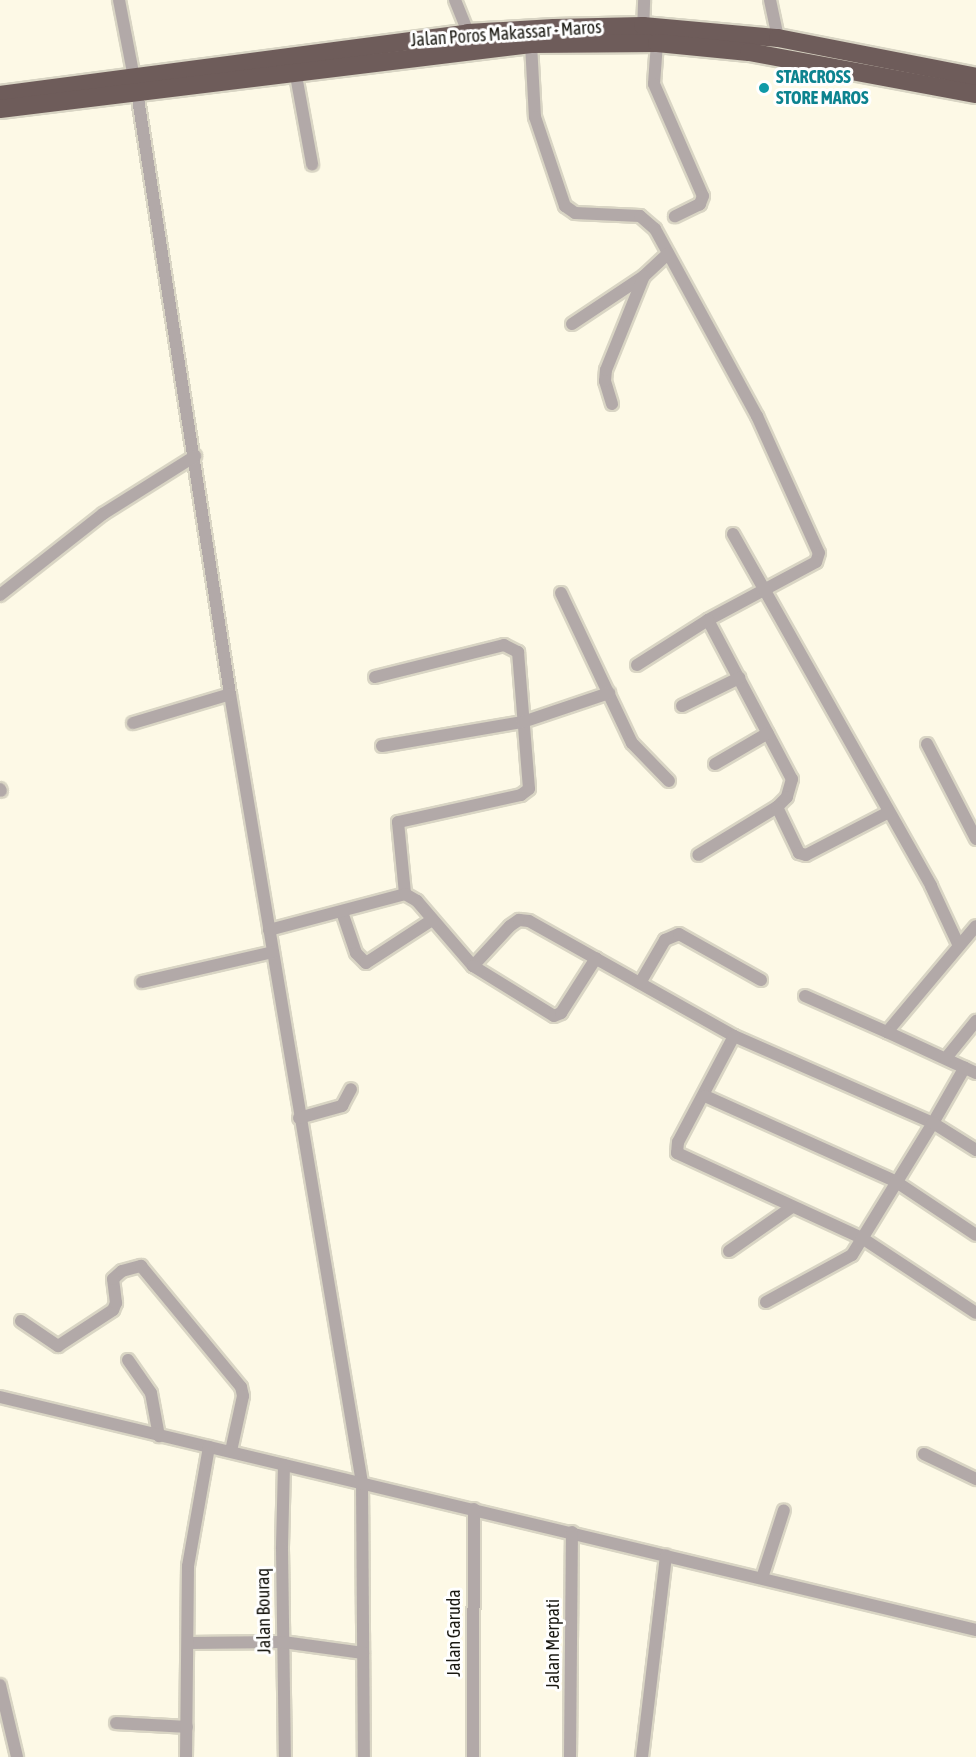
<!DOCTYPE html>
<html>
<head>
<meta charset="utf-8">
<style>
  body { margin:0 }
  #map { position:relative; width:976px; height:1757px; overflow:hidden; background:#fdf9e6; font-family:"Asap Condensed",sans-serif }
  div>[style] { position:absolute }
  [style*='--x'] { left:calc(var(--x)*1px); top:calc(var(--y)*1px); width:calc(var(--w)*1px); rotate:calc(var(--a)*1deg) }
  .roads { filter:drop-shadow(2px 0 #d9d5c4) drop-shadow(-2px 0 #d9d5c4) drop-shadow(0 2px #d9d5c4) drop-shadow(0 -2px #d9d5c4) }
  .minor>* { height:12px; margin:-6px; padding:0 6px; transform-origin:6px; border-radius:6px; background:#b2a9a8 }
  .trunk>* { height:18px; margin:-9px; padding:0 9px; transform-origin:9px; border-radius:9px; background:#6e5c5a }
  .dots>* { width:16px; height:16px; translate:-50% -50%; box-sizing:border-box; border:3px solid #fff; border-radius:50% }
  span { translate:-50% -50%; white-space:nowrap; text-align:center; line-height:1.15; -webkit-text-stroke:6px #fff; paint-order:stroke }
  .street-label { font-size:18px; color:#191811 }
  .culture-label { font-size:18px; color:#0d838f; font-weight:700 }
  .left { translate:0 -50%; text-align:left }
</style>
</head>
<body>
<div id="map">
  <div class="roads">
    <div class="minor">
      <i style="--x:119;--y:0;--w:79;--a:79.1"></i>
      <i style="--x:455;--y:0;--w:35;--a:68"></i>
      <i style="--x:770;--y:0;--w:39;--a:78"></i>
      <i style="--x:643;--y:33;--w:33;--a:-88"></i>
      <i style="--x:657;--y:43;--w:41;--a:94.2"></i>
      <i style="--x:654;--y:84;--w:122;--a:66.4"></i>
      <i style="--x:703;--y:196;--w:9;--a:111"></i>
      <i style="--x:700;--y:204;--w:28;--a:154"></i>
      <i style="--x:531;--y:44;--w:73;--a:86.9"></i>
      <i style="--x:535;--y:117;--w:94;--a:71.4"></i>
      <i style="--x:565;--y:206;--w:12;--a:35"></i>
      <i style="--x:575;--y:213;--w:65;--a:2.6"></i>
      <i style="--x:640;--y:216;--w:20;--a:41"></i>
      <i style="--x:655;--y:229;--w:213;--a:61.4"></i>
      <i style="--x:757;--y:416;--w:150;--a:65.7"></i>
      <i style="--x:819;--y:553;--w:9;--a:108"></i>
      <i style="--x:816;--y:562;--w:123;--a:151.8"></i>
      <i style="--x:708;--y:620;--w:180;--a:62.2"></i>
      <i style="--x:792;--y:779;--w:19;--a:106"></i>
      <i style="--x:787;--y:797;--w:14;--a:135"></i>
      <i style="--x:777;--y:807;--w:92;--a:148.7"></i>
      <i style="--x:295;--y:70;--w:96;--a:79.7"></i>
      <i style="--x:137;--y:92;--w:609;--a:81.22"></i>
      <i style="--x:230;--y:694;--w:800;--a:80.5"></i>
      <i style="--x:362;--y:1483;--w:274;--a:89.6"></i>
      <i style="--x:572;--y:324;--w:87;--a:-33.7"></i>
      <i style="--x:644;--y:276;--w:33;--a:-43"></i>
      <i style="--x:612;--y:404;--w:24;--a:-107"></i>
      <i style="--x:605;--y:381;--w:11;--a:-85"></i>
      <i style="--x:606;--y:370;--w:101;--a:-68"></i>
      <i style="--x:733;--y:534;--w:404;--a:60.6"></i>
      <i style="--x:931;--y:886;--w:66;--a:65"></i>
      <i style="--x:561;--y:593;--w:166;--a:64.7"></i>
      <i style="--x:632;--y:743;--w:53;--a:45.8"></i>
      <i style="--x:0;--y:595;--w:131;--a:-38.2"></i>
      <i style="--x:103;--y:514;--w:109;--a:-32.2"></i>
      <i style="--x:637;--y:665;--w:84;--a:-32.4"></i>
      <i style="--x:375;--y:677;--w:133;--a:-13.9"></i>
      <i style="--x:504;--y:645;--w:16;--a:27"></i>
      <i style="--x:518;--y:652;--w:137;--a:85.4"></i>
      <i style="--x:529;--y:789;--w:10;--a:143"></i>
      <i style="--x:521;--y:795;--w:126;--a:167.6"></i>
      <i style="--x:398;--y:822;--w:72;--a:84.4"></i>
      <i style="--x:682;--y:706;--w:64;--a:-26.2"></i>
      <i style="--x:133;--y:723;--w:101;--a:-16.6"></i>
      <i style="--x:927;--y:744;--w:107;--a:62.7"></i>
      <i style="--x:382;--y:746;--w:143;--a:-9.7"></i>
      <i style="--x:523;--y:722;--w:91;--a:-18.6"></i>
      <i style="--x:715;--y:764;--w:61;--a:-30.3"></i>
      <i style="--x:0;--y:789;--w:2;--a:63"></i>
      <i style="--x:777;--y:807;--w:51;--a:64.4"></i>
      <i style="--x:799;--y:853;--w:7;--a:16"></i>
      <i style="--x:806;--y:855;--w:91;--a:-27.4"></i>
      <i style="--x:342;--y:912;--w:43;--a:71.1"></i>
      <i style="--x:356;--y:953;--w:14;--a:45"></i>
      <i style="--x:366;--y:963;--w:79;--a:-33.1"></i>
      <i style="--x:269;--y:930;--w:141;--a:-14.8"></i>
      <i style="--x:405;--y:894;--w:14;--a:30"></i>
      <i style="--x:417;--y:901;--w:86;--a:49.3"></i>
      <i style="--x:473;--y:966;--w:54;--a:-47.2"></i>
      <i style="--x:510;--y:926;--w:11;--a:-34"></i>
      <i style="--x:519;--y:920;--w:10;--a:6"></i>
      <i style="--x:529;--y:921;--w:235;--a:29.3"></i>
      <i style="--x:734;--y:1036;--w:217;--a:23.6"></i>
      <i style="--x:933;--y:1123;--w:64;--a:-60.3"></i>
      <i style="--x:473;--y:966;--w:95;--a:31.7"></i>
      <i style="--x:554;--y:1016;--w:8;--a:-23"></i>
      <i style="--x:561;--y:1013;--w:65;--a:-57.5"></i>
      <i style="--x:142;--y:982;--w:134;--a:-12.9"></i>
      <i style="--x:640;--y:983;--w:50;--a:-59.8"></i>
      <i style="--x:665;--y:940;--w:15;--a:-23"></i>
      <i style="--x:679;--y:934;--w:94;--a:29.3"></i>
      <i style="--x:805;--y:996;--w:90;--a:23.7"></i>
      <i style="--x:887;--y:1032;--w:138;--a:-50"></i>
      <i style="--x:887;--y:1032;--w:98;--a:24.7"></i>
      <i style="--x:734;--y:1036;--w:120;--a:117.8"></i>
      <i style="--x:678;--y:1142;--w:11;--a:95"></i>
      <i style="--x:677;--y:1153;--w:204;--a:24.7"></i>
      <i style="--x:862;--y:1238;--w:136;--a:33.3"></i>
      <i style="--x:946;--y:1058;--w:48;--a:-51"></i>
      <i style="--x:705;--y:1096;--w:208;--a:24.1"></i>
      <i style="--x:895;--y:1181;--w:97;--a:33.7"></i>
      <i style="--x:299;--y:1118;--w:45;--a:-15.6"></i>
      <i style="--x:342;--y:1106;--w:19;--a:-62"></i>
      <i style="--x:729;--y:1251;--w:77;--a:-34.9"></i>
      <i style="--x:766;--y:1302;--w:98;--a:-28.7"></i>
      <i style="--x:852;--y:1255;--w:155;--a:-58.5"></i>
      <i style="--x:933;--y:1123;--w:51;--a:32.1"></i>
      <i style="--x:21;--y:1321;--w:45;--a:34"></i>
      <i style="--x:58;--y:1346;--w:66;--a:-33.2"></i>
      <i style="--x:113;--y:1310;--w:8;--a:-67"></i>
      <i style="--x:116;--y:1303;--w:24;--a:-97"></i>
      <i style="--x:113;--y:1279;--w:12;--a:-42"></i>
      <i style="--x:122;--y:1271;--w:20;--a:-15"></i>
      <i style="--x:141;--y:1266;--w:157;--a:50.4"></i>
      <i style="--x:241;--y:1387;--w:9;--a:77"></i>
      <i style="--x:243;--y:1396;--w:56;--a:102.3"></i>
      <i style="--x:128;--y:1360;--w:40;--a:55.1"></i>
      <i style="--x:151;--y:1393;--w:44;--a:79.5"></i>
      <i style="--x:0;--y:1397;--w:1003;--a:13.43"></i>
      <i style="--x:924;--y:1454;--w:58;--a:25.7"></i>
      <i style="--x:284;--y:1465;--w:84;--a:91.4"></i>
      <i style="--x:282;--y:1549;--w:208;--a:89.2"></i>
      <i style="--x:762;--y:1578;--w:71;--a:-72.1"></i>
      <i style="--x:188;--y:1643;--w:95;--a:-0.6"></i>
      <i style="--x:283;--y:1642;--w:81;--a:7.8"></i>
      <i style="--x:0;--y:1685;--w:74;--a:76.7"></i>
      <i style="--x:116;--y:1723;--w:71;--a:3.2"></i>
      <i style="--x:186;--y:1757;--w:191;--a:-89.4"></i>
      <i style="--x:188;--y:1566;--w:121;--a:-80"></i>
      <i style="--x:473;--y:1757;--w:248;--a:-89.8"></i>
      <i style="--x:570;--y:1757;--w:225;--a:-89.5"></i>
      <i style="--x:642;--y:1757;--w:203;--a:-83.2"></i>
    </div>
    <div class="trunk">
      <i style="--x:0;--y:95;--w:472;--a:-7.5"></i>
      <i style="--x:468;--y:33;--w:86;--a:-3.3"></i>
      <i style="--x:554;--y:28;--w:89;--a:-1.3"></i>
      <i style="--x:643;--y:26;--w:136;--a:5.1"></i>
      <i style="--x:778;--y:38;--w:202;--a:11.1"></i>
      <i style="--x:0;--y:109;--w:535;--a:-6.98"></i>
      <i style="--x:531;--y:44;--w:126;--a:-0.5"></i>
      <i style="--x:657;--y:43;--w:92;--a:5.6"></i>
      <i style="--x:749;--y:52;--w:231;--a:10.5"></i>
    </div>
  </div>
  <div class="dots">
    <i style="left:764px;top:88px;background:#0f9aa8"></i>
  </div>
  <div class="street-label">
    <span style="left:506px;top:34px;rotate:-4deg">Jalan Poros Makassar - Maros</span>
    <span style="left:264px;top:1611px;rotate:-91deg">Jalan Bouraq</span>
    <span style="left:454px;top:1633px;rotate:-90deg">Jalan Garuda</span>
    <span style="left:553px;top:1644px;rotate:-90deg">Jalan Merpati</span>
  </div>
  <div class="culture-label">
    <span class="left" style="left:776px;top:88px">STARCROSS<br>STORE MAROS</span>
  </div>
</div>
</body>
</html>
